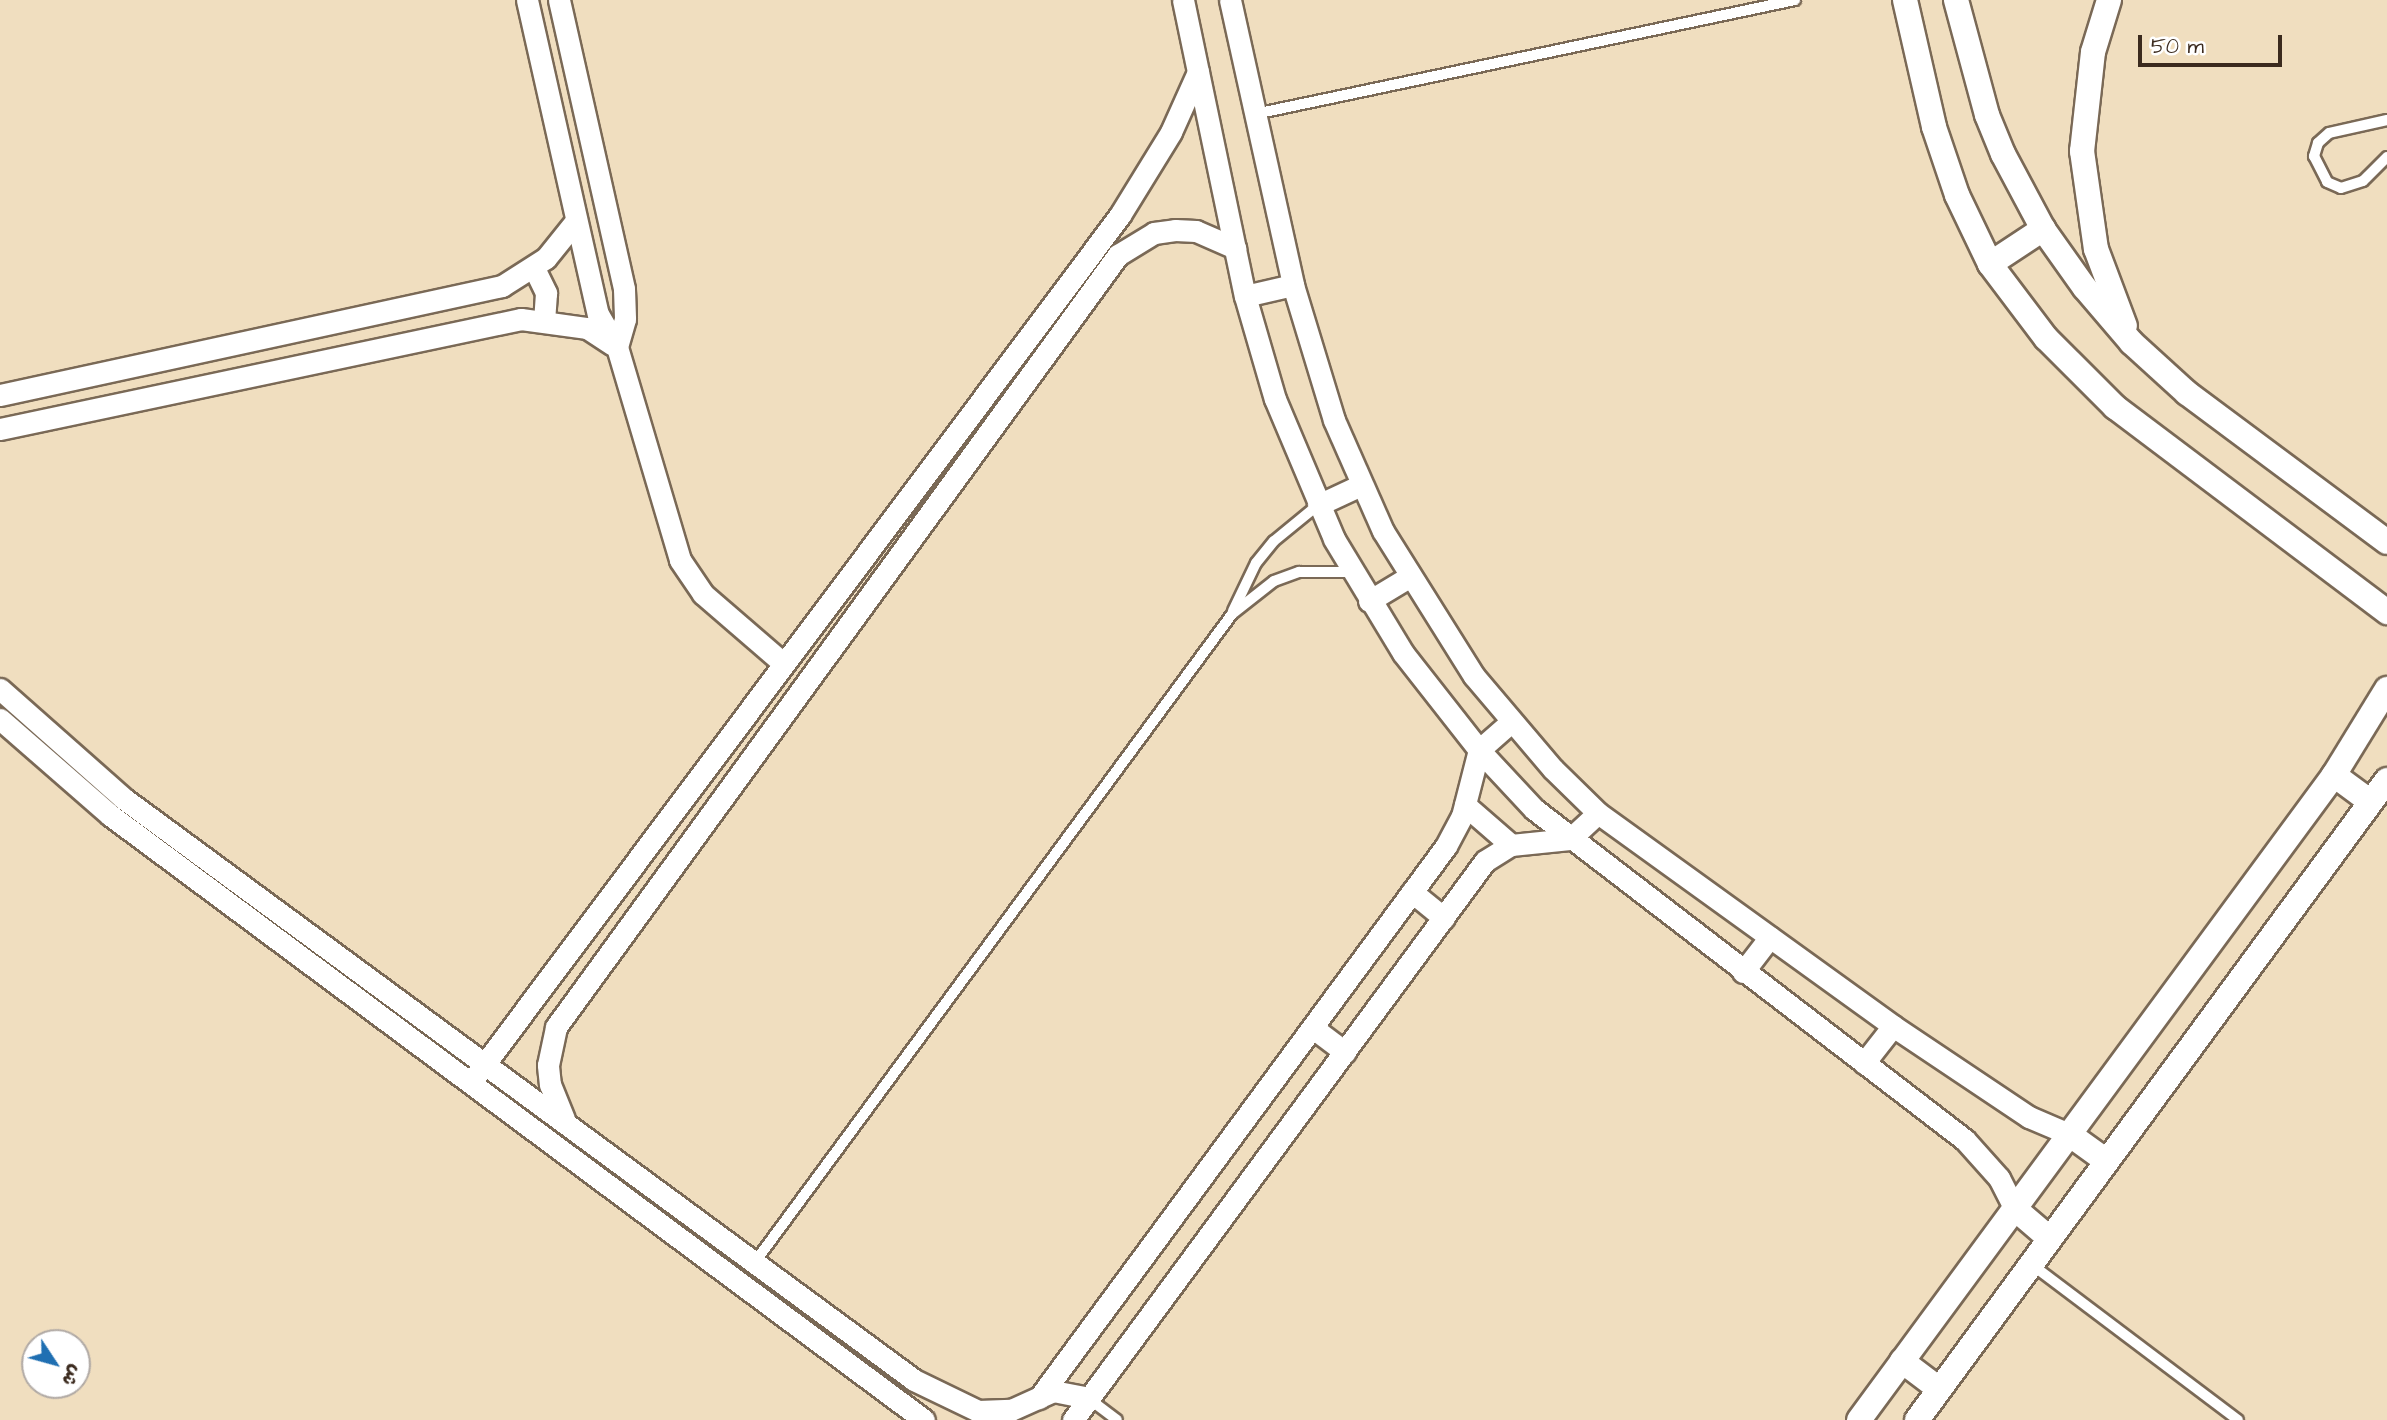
<!DOCTYPE html>
<html>
<head>
<meta charset="utf-8">
<style>
  body { margin:0 }
  #map { position:relative; width:2387px; height:1420px; overflow:hidden; background:#f0debf; font-family:"Architects Daughter","Playpen Sans Arabic",sans-serif }
  div>[style] { position:absolute }
  [style*='--x'] { left:calc(var(--x)*1px); top:calc(var(--y)*1px); width:calc(var(--w)*1px); rotate:calc(var(--a)*1deg) }
  .roads { filter:drop-shadow(2px 0 #7a6956) drop-shadow(-2px 0 #7a6956) drop-shadow(0 2px #7a6956) drop-shadow(0 -2px #7a6956) }
  .service>* { height:10px; margin:-5px; padding:0 5px; transform-origin:5px; border-radius:5px; background:#fff }
  .minor>* { height:21px; margin:-10.5px; padding:0 10.5px; transform-origin:10.5px; border-radius:10.5px; background:#fff }
  .tertiary>* { height:24px; margin:-12px; padding:0 12px; transform-origin:12px; border-radius:12px; background:#fff }
  span { translate:-50% -50%; white-space:nowrap; text-align:center; line-height:1.15; -webkit-text-stroke:6px #fff; paint-order:stroke }
  .north { position:absolute; left:21px; top:1329px; width:70px; height:70px; box-sizing:border-box; background:#fff; border:2px solid #b1aaa5; border-radius:50%; rotate:126deg; font-size:19px; font-weight:700; line-height:28px; text-align:center; color:#3b2a1e }
  .north::after { content:''; display:block; margin:auto; width:24px; height:32px; background:#1f6fb2; clip-path:polygon(50% 0,100% 100%,50% 72%,0 100%) }
  .scale { position:absolute; left:2138px; top:35px; width:144px; height:32px; box-sizing:border-box; border:4px solid #3b2a1e; border-top:0; padding-left:9px; font-size:21px; line-height:24px; white-space:nowrap; color:#3b2a1e; -webkit-text-stroke:5px #fff; paint-order:stroke }
</style>
</head>
<body>
<div id="map">
  <div class="roads">
    <div class="service">
      <i style="--x:1255;--y:114;--w:552;--a:-11.92"></i>
      <i style="--x:2387;--y:120;--w:59;--a:167.4"></i>
      <i style="--x:2329;--y:133;--w:15;--a:138"></i>
      <i style="--x:2318;--y:143;--w:14;--a:107"></i>
      <i style="--x:2314;--y:156;--w:29;--a:63"></i>
      <i style="--x:2327;--y:182;--w:15;--a:23"></i>
      <i style="--x:2341;--y:188;--w:23;--a:-18"></i>
      <i style="--x:2363;--y:181;--w:34;--a:-45"></i>
      <i style="--x:1233;--y:611;--w:53;--a:-64.4"></i>
      <i style="--x:1256;--y:563;--w:28;--a:-51"></i>
      <i style="--x:1274;--y:541;--w:57;--a:-39.3"></i>
      <i style="--x:755;--y:1262;--w:805;--a:-53.64"></i>
      <i style="--x:1232;--y:614;--w:53;--a:-38.2"></i>
      <i style="--x:1274;--y:581;--w:27;--a:-20"></i>
      <i style="--x:1299;--y:572;--w:53;--a:0"></i>
      <i style="--x:2031;--y:1264;--w:259;--a:37"></i>
      <i style="--x:1088;--y:1398;--w:36;--a:37"></i>
    </div>
    <div class="minor">
      <i style="--x:527;--y:0;--w:322;--a:77.3"></i>
      <i style="--x:598;--y:314;--w:38;--a:60"></i>
      <i style="--x:617;--y:347;--w:222;--a:73.5"></i>
      <i style="--x:680;--y:560;--w:41;--a:55.9"></i>
      <i style="--x:703;--y:594;--w:106;--a:40.8"></i>
      <i style="--x:559;--y:0;--w:296;--a:77.3"></i>
      <i style="--x:624;--y:289;--w:30;--a:88"></i>
      <i style="--x:625;--y:319;--w:29;--a:106"></i>
      <i style="--x:1183;--y:0;--w:302;--a:78.2"></i>
      <i style="--x:1245;--y:296;--w:107;--a:73.8"></i>
      <i style="--x:1275;--y:399;--w:152;--a:67.1"></i>
      <i style="--x:1334;--y:539;--w:133;--a:58.8"></i>
      <i style="--x:1403;--y:653;--w:123;--a:51.9"></i>
      <i style="--x:1479;--y:750;--w:81;--a:47"></i>
      <i style="--x:1534;--y:809;--w:543;--a:37.52"></i>
      <i style="--x:1965;--y:1140;--w:51;--a:48.2"></i>
      <i style="--x:1999;--y:1178;--w:34;--a:63"></i>
      <i style="--x:1230;--y:0;--w:292;--a:77.5"></i>
      <i style="--x:1293;--y:285;--w:141;--a:73.1"></i>
      <i style="--x:1334;--y:420;--w:121;--a:66.2"></i>
      <i style="--x:1383;--y:531;--w:171;--a:57.9"></i>
      <i style="--x:1474;--y:676;--w:122;--a:49.7"></i>
      <i style="--x:1553;--y:769;--w:63;--a:44.4"></i>
      <i style="--x:1598;--y:813;--w:364;--a:35.8"></i>
      <i style="--x:1893;--y:1026;--w:164;--a:33.8"></i>
      <i style="--x:2029;--y:1117;--w:43;--a:23"></i>
      <i style="--x:534;--y:268;--w:28;--a:64"></i>
      <i style="--x:546;--y:293;--w:27;--a:94"></i>
      <i style="--x:1245;--y:296;--w:49;--a:-12.9"></i>
      <i style="--x:0;--y:395;--w:514;--a:-12.25"></i>
      <i style="--x:502;--y:286;--w:52;--a:-32.5"></i>
      <i style="--x:546;--y:258;--w:46;--a:-51.1"></i>
      <i style="--x:0;--y:429;--w:532;--a:-11.92"></i>
      <i style="--x:521;--y:319;--w:67;--a:7.8"></i>
      <i style="--x:587;--y:328;--w:30;--a:33"></i>
      <i style="--x:1318;--y:505;--w:47;--a:-24.9"></i>
      <i style="--x:1369;--y:601;--w:47;--a:-31"></i>
      <i style="--x:0;--y:689;--w:164;--a:41.5"></i>
      <i style="--x:123;--y:798;--w:982;--a:36.34"></i>
      <i style="--x:914;--y:1380;--w:71;--a:25.8"></i>
      <i style="--x:978;--y:1411;--w:33;--a:-2"></i>
      <i style="--x:1011;--y:1410;--w:46;--a:-24.3"></i>
      <i style="--x:1053;--y:1391;--w:36;--a:11"></i>
      <i style="--x:0;--y:719;--w:146;--a:41.1"></i>
      <i style="--x:110;--y:815;--w:1014;--a:36.62"></i>
      <i style="--x:1465;--y:805;--w:61;--a:41"></i>
      <i style="--x:1412;--y:892;--w:41;--a:39.1"></i>
      <i style="--x:1743;--y:972;--w:44;--a:-52.4"></i>
      <i style="--x:1313;--y:1028;--w:40;--a:37"></i>
      <i style="--x:1864;--y:1063;--w:47;--a:-51.9"></i>
      <i style="--x:472;--y:1081;--w:1082;--a:-53.19"></i>
      <i style="--x:1120;--y:215;--w:97;--a:-58.4"></i>
      <i style="--x:1171;--y:132;--w:66;--a:-65.8"></i>
      <i style="--x:564;--y:1119;--w:37;--a:-112"></i>
      <i style="--x:550;--y:1085;--w:20;--a:-96"></i>
      <i style="--x:548;--y:1065;--w:39;--a:-78"></i>
      <i style="--x:556;--y:1027;--w:955;--a:-53.95"></i>
      <i style="--x:1118;--y:255;--w:42;--a:-31.4"></i>
      <i style="--x:1154;--y:233;--w:21;--a:-8"></i>
      <i style="--x:1175;--y:230;--w:21;--a:3"></i>
      <i style="--x:1196;--y:231;--w:43;--a:23.6"></i>
      <i style="--x:1039;--y:1398;--w:686;--a:-53.6"></i>
      <i style="--x:1446;--y:846;--w:34;--a:-62"></i>
      <i style="--x:1462;--y:816;--w:68;--a:-75.6"></i>
      <i style="--x:1479;--y:750;--w:43;--a:-41.2"></i>
      <i style="--x:1073;--y:1420;--w:694;--a:-53.61"></i>
      <i style="--x:1485;--y:861;--w:31;--a:-32"></i>
      <i style="--x:1511;--y:845;--w:59;--a:-5.8"></i>
      <i style="--x:1570;--y:839;--w:38;--a:-43"></i>
    </div>
    <div class="tertiary">
      <i style="--x:1905;--y:0;--w:130;--a:77.1"></i>
      <i style="--x:1934;--y:127;--w:72;--a:71.3"></i>
      <i style="--x:1957;--y:195;--w:76;--a:64.4"></i>
      <i style="--x:1990;--y:264;--w:93;--a:52.9"></i>
      <i style="--x:2046;--y:338;--w:98;--a:45"></i>
      <i style="--x:2115;--y:407;--w:341;--a:37"></i>
      <i style="--x:1956;--y:0;--w:119;--a:74.9"></i>
      <i style="--x:1987;--y:115;--w:42;--a:67.7"></i>
      <i style="--x:2003;--y:154;--w:85;--a:61.9"></i>
      <i style="--x:2043;--y:229;--w:72;--a:54.6"></i>
      <i style="--x:2085;--y:288;--w:72;--a:49.5"></i>
      <i style="--x:2132;--y:343;--w:74;--a:42.3"></i>
      <i style="--x:2187;--y:393;--w:249;--a:36.7"></i>
      <i style="--x:2109;--y:0;--w:54;--a:107.1"></i>
      <i style="--x:2093;--y:52;--w:100;--a:96.3"></i>
      <i style="--x:2082;--y:151;--w:99;--a:81.9"></i>
      <i style="--x:2096;--y:249;--w:82;--a:69.4"></i>
      <i style="--x:1990;--y:264;--w:64;--a:-33.4"></i>
      <i style="--x:2334;--y:775;--w:42;--a:36.3"></i>
      <i style="--x:2069;--y:1134;--w:44;--a:35.8"></i>
      <i style="--x:2014;--y:1208;--w:46;--a:40.6"></i>
      <i style="--x:1902;--y:1361;--w:46;--a:37.1"></i>
      <i style="--x:1859;--y:1420;--w:801;--a:-53.63"></i>
      <i style="--x:2334;--y:775;--w:101;--a:-58.4"></i>
      <i style="--x:1917;--y:1420;--w:794;--a:-53.71"></i>
    </div>
  </div>
  <div class="north">ش</div>
  <div class="scale">50 m</div>
</div>
</body>
</html>
